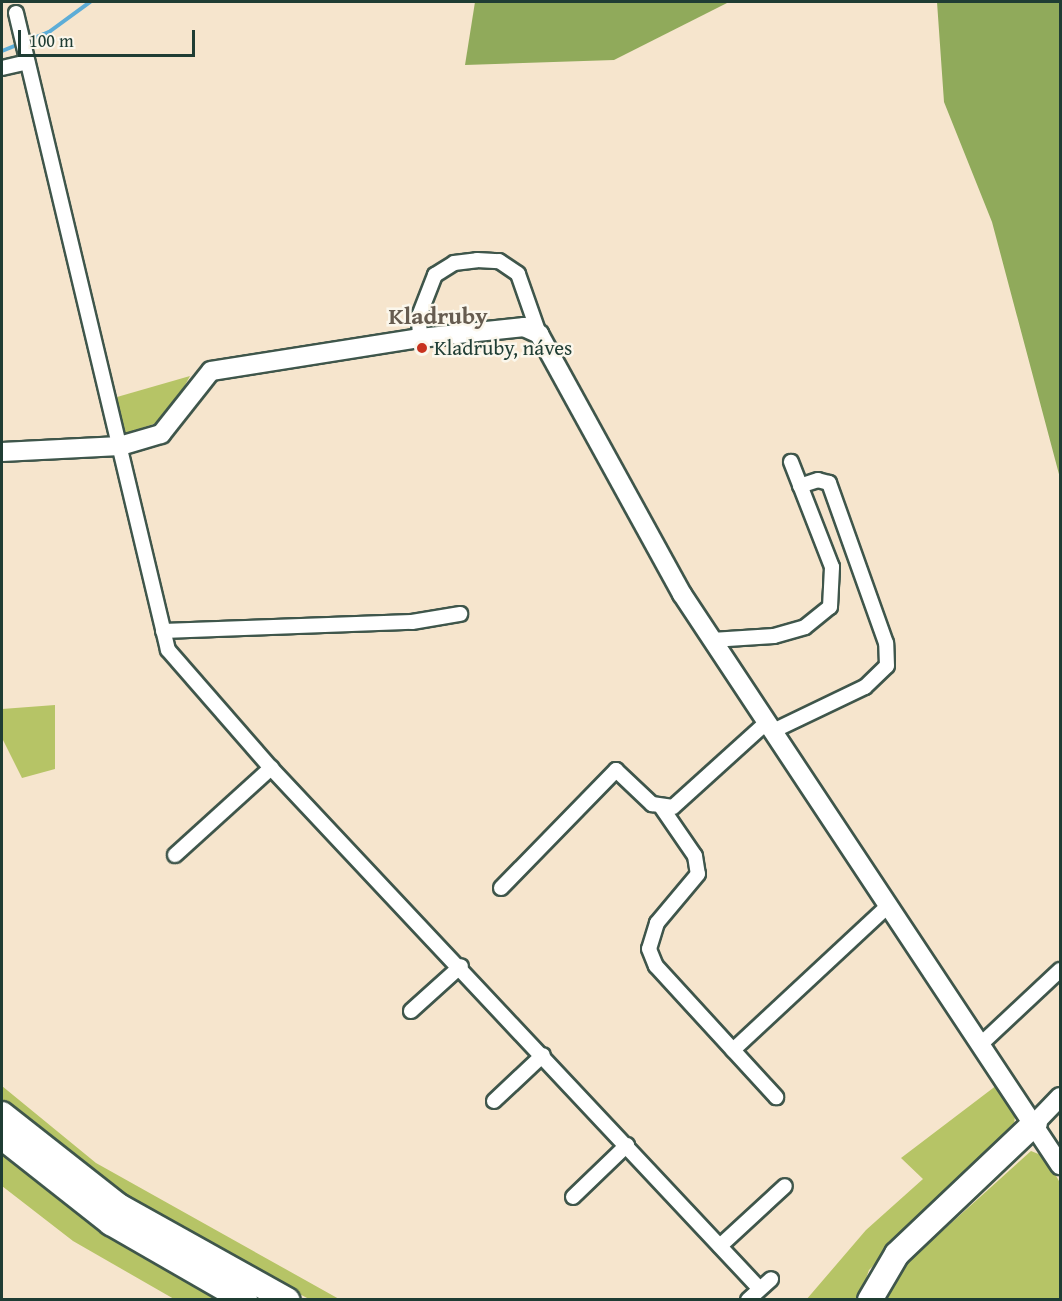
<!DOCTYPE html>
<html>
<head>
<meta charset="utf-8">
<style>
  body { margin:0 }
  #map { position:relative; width:1062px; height:1301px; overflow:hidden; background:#f6e5cd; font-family:"Gentium Book Plus",serif }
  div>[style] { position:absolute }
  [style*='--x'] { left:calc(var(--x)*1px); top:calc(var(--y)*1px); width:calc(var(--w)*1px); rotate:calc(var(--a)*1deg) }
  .green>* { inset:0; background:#b6c466 }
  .forest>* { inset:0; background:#90aa5b }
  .stream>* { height:4px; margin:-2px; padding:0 2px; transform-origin:2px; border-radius:2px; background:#5dadd7 }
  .roads { filter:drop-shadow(2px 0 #3f564b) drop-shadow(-2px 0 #3f564b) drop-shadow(0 2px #3f564b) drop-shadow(0 -2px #3f564b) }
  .minor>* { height:14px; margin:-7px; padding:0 7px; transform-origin:7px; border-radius:7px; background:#fff }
  .tertiary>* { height:18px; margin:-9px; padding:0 9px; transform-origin:9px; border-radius:9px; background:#fff }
  .trunk>* { height:24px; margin:-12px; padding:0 12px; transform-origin:12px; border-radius:12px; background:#fff }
  .dots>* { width:16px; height:16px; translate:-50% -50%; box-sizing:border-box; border:3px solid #fbf7ec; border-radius:50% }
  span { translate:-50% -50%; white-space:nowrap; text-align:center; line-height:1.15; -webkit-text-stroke:5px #fbf7ec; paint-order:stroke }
  .poi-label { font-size:21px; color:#1f3d34 }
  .left { translate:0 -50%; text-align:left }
  .quarter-label { font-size:24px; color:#665c50; font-weight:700 }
  .frame { position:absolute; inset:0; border:3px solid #1f3d34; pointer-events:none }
  .scale { position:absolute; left:18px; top:30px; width:177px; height:27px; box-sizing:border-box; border:3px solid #1f3d34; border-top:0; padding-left:8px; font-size:18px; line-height:21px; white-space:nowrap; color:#1f3d34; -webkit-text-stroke:4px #fbf7ec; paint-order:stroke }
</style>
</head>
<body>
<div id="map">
  <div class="green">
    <i style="clip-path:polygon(190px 376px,166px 420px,123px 434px,117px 397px)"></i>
    <i style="clip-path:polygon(55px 705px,55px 769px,22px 778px,2px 738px,2px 709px)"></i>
    <i style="clip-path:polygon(1001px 1082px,1016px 1107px,1014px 1125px,869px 1270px,859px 1299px,806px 1300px,866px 1230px,923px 1179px,901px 1158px)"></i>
    <i style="clip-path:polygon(2px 1086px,96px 1163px,339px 1299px,309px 1299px,147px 1214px,29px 1125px,2px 1099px)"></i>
    <i style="clip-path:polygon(1031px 1151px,1046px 1157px,1060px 1183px,1060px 1299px,885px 1300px,898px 1271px)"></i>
    <i style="clip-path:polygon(2px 1154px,98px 1231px,219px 1299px,174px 1299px,73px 1241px,2px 1186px)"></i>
  </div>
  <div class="forest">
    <i style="clip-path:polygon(475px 2px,729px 2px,614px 60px,465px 65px)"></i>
    <i style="clip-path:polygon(937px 2px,1060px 2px,1060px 478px,992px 222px,944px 102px)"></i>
  </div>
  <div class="stream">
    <i style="--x:2;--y:51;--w:51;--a:-22"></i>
    <i style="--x:49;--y:32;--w:51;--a:-36.2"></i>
  </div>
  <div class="roads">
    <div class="minor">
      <i style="--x:16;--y:13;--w:655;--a:76.58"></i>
      <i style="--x:168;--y:650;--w:157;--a:48.9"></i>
      <i style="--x:271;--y:768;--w:713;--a:46.82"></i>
      <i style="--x:2;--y:68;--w:26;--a:-13"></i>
      <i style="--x:420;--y:338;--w:22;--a:-93"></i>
      <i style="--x:419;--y:316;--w:44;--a:-68.7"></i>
      <i style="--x:435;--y:275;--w:22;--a:-32"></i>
      <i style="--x:454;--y:263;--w:23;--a:-7"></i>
      <i style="--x:477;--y:260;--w:22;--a:3"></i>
      <i style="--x:499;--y:261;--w:23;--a:34"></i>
      <i style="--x:518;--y:274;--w:64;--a:70.7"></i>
      <i style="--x:163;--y:631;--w:249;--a:-2.1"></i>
      <i style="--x:412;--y:622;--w:49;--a:-9.5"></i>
      <i style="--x:712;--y:640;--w:62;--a:-3.7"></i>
      <i style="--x:774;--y:636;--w:32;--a:-16"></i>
      <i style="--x:805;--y:627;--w:32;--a:-39"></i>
      <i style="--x:830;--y:607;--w:40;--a:-87.1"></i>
      <i style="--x:832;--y:567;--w:113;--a:-111.3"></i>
      <i style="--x:773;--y:731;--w:102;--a:-25.6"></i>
      <i style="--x:865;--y:687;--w:30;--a:-44"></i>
      <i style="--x:887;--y:666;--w:23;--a:-92"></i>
      <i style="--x:886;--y:643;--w:170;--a:-109.6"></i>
      <i style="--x:829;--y:483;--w:11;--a:-165"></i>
      <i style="--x:818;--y:480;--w:19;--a:162"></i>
      <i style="--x:662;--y:808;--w:58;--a:55.5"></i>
      <i style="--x:695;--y:856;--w:18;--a:81"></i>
      <i style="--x:698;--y:874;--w:64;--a:129.9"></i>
      <i style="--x:657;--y:923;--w:27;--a:107"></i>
      <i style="--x:649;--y:949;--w:18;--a:68"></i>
      <i style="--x:656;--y:966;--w:178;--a:47.5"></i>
      <i style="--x:175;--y:855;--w:130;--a:-42.2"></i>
      <i style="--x:501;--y:888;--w:165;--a:-45.7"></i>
      <i style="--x:616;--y:770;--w:50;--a:43.4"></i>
      <i style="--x:652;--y:804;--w:21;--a:8"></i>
      <i style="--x:673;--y:807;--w:127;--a:-42.1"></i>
      <i style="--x:411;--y:1011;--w:67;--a:-42"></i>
      <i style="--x:982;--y:1043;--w:107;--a:-43.1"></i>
      <i style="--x:733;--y:1050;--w:213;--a:-42.9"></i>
      <i style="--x:494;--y:1101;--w:67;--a:-43.2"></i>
      <i style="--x:573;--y:1197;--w:75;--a:-43.9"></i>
      <i style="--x:720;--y:1246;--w:88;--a:-42.7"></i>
      <i style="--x:748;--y:1300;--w:31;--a:-42"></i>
    </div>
    <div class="tertiary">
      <i style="--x:2;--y:452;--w:118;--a:-2.9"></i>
      <i style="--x:120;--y:446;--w:43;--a:-16.3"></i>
      <i style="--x:161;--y:434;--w:80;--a:-51.6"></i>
      <i style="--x:211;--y:371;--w:212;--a:-9"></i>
      <i style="--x:420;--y:338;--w:105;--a:-6"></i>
      <i style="--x:524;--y:327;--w:17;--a:25"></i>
      <i style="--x:539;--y:334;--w:297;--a:61.2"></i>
      <i style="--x:682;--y:594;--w:685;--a:56.5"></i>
      <i style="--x:1035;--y:1123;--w:36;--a:-46"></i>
    </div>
    <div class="trunk">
      <i style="--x:2;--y:1114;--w:149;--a:38.2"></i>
      <i style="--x:119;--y:1206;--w:193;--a:29.2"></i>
      <i style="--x:2;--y:1137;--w:139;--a:38.3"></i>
      <i style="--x:111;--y:1223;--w:155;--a:29.9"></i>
      <i style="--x:870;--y:1300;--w:53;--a:-59.6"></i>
      <i style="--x:897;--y:1254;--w:190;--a:-43.5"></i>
    </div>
  </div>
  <div class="dots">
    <i style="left:422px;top:348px;background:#c8321e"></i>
  </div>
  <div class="poi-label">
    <span class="left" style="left:434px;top:348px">Kladruby, náves</span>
  </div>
  <div class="quarter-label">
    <span style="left:438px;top:316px">Kladruby</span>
  </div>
  <div class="frame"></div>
  <div class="scale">100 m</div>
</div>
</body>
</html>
